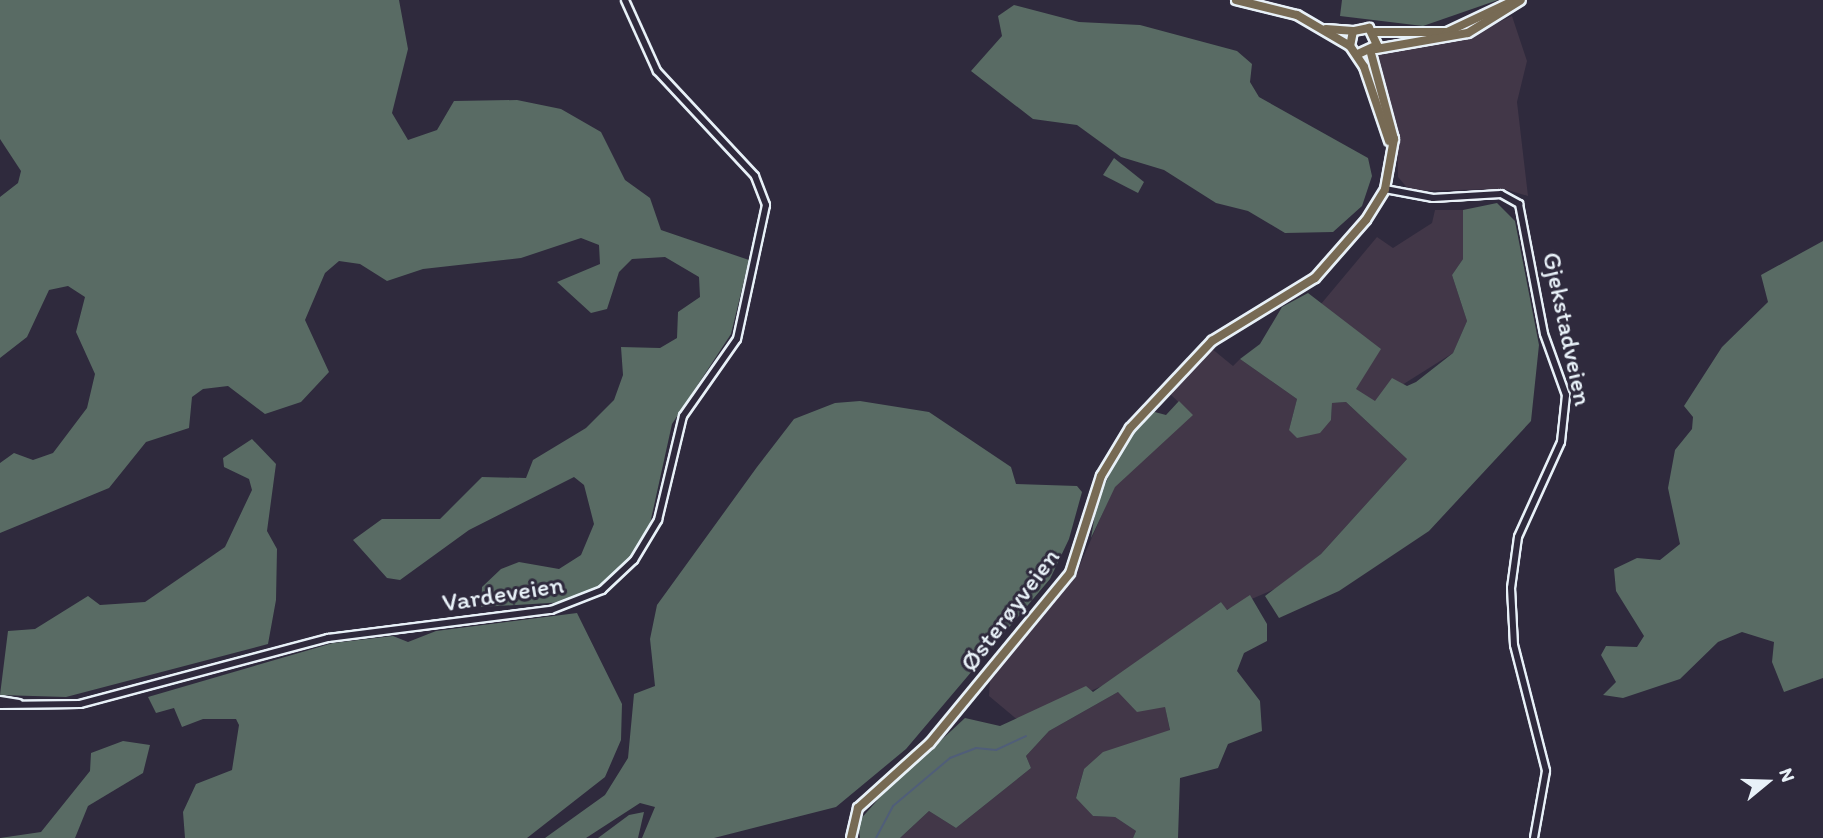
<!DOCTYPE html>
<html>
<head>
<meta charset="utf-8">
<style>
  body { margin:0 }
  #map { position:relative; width:1823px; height:838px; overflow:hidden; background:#2f2a3d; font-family:Itim,sans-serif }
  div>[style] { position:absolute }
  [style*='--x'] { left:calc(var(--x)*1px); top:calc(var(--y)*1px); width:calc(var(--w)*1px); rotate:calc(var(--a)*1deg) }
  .built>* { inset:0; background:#423748 }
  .green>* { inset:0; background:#596b64 }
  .stream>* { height:2px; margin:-1px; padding:0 1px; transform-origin:1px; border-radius:1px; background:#505e79 }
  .roads { filter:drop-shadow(2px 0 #e8f1f8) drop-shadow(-2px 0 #e8f1f8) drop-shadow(0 2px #e8f1f8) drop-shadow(0 -2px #e8f1f8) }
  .minor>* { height:6px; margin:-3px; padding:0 3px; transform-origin:3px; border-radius:3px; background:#2f2a3d }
  .major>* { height:8px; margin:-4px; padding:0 4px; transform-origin:4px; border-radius:4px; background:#776a54 }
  span { translate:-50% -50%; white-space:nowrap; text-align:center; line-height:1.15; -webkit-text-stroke:6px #2f2a3d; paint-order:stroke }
  .street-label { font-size:26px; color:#e8f1f8 }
  .north { position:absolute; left:1732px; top:747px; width:70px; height:70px; -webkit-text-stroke:5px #2f2a3d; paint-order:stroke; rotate:71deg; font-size:19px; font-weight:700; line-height:28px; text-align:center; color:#e8f1f8 }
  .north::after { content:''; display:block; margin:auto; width:24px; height:32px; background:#e8f1f8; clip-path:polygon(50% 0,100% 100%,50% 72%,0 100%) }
</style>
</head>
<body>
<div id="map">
  <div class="built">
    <i style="clip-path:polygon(1512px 16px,1527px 61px,1517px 102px,1528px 196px,1504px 189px,1410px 191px,1398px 177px,1397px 128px,1377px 56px,1392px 45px,1473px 34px)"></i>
    <i style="clip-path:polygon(1435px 210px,1463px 210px,1463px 259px,1452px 275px,1467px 321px,1453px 353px,1375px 402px,1355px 389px,1321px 304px,1377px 237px,1393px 248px,1432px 223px)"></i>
    <i style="clip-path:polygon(1211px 348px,1233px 366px,1240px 359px,1297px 399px,1289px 430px,1331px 420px,1332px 403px,1346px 402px,1407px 459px,1321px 554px,1277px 588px,1226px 610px,1221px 602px,1107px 684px,1019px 721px,989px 696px,990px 680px,1079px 567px,1114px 487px,1192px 415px,1168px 392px)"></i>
    <i style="clip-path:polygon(1118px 692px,1165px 706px,1170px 731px,1084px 769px,1076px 797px,1093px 816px,1115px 817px,1136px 831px,1133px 838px,900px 838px,929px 811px,956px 828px,1031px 768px,1026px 756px,1049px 731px)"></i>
  </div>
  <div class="green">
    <i style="clip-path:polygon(0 0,399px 0,408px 49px,392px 113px,408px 140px,437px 130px,454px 101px,517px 100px,561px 109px,601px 132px,625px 180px,650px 198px,661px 230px,749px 260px,731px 334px,672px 424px,648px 533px,618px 576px,566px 602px,481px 607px,482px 587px,501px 569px,519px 562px,559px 569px,581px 555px,594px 524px,584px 485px,574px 477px,469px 530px,400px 580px,387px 578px,353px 540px,382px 519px,440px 519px,482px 477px,526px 478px,533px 460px,586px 428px,614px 400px,623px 375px,621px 347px,660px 348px,677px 338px,678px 312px,700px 297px,699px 277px,665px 257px,632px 259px,619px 272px,607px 309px,591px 313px,557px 282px,600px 264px,599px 245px,581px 238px,521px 258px,423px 269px,387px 281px,360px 264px,339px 261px,325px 273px,305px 320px,329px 372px,301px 402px,265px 414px,228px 386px,203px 389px,192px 397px,189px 428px,146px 442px,109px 488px,0 533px,0 463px,14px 453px,33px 460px,53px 453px,87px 408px,95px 374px,76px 332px,85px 297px,68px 286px,49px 290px,27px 337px,0 358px,0 197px,18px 183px,21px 171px,0 139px)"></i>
    <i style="clip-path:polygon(1342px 0,1498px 0,1423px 26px,1340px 16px)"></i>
    <i style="clip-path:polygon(1014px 5px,1079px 22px,1140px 25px,1237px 51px,1252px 64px,1250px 82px,1259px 97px,1368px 158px,1372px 176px,1362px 206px,1333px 232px,1285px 233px,1248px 211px,1216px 203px,1164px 170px,1121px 157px,1077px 125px,1033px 119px,971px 71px,1002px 36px,998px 16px)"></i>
    <i style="clip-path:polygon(1114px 158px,1144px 182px,1138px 193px,1103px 175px)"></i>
    <i style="clip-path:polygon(1497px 203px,1515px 221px,1539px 345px,1531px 421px,1429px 531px,1339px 591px,1279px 618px,1265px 596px,1321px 554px,1407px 459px,1346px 402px,1332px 403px,1331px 420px,1320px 433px,1297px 438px,1289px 430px,1297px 399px,1240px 359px,1260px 344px,1282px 307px,1308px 293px,1381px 349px,1356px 389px,1375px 401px,1392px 378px,1407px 386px,1416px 382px,1453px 353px,1467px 321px,1452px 275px,1463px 259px,1463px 210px)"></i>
    <i style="clip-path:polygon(1823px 241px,1823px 678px,1784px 692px,1772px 662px,1774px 642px,1742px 632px,1718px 642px,1680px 679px,1623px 698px,1603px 695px,1616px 682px,1601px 655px,1606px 646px,1637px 647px,1644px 636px,1616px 591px,1614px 569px,1637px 558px,1660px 560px,1680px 544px,1668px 488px,1675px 450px,1692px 429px,1693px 417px,1684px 406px,1722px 347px,1768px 302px,1761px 275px)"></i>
    <i style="clip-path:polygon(860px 401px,929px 412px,1011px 467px,1016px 484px,1077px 486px,1082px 492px,1069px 539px,1050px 579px,906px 749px,836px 807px,714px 838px,642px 838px,655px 807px,640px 803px,586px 838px,545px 838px,605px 795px,628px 758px,634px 694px,655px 686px,650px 639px,657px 605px,757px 467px,794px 419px,835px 403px)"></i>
    <i style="clip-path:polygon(1179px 401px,1193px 415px,1115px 487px,1091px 538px,1097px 502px,1124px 442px,1151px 411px,1166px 415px)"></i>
    <i style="clip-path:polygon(252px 439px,276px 464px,267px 531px,277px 549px,276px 600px,268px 644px,66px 697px,0 695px,8px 631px,35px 629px,88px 596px,100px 605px,145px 602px,225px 547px,252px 490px,249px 479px,224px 467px,223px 458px)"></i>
    <i style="clip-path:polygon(1250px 595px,1267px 624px,1267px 641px,1244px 653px,1237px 671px,1260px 701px,1262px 731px,1228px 744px,1218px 768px,1180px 778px,1178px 838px,1133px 838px,1136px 831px,1115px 817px,1093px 816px,1076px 798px,1084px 769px,1103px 752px,1170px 730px,1165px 707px,1137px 712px,1118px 692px,1049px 731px,1026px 756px,1031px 768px,956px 828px,929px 811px,900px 838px,860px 838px,858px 822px,882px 795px,965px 718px,1000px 726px,1086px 686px,1093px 692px,1221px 602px,1227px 610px)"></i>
    <i style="clip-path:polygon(577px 613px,622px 704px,621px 740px,605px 777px,527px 838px,185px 838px,183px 812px,196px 784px,232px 770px,239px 725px,236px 719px,203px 719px,182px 727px,174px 708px,156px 713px,148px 697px,333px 643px,393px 636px,408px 642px,436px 631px)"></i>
    <i style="clip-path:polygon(123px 741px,150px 745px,143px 773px,88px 806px,75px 838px,0 838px,41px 832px,90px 771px,91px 753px)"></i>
    <i style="clip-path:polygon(644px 812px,638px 838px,598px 838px,629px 815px)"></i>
  </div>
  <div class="stream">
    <i style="--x:876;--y:838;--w:36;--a:-62"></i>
    <i style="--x:893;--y:806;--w:75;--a:-40.1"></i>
    <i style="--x:950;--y:758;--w:28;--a:-21"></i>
    <i style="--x:976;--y:748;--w:20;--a:6"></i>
    <i style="--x:996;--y:750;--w:33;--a:-25"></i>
  </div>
  <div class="roads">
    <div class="minor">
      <i style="--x:1385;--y:189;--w:49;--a:10.6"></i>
      <i style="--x:1433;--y:198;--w:68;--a:-3.4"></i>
      <i style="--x:1501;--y:194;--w:21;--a:29"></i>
      <i style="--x:1519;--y:204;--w:132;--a:79.1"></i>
      <i style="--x:1544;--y:334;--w:65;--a:70.2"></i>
      <i style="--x:1566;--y:395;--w:47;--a:96.1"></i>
      <i style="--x:1561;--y:442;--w:104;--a:114.4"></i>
      <i style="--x:1518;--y:537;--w:51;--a:97.8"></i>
      <i style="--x:1511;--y:588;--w:57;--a:87"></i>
      <i style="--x:1514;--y:645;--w:130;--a:75.7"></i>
      <i style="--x:1546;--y:771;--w:68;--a:100.2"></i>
      <i style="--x:0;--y:700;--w:19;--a:9"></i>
      <i style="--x:0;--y:705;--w:80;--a:-0.7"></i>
      <i style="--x:80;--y:704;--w:257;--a:-14.9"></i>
      <i style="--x:328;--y:638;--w:225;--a:-7.2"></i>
      <i style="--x:551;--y:610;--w:55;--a:-21.4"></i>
      <i style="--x:602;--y:590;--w:44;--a:-43.2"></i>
      <i style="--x:634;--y:560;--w:47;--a:-59"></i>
      <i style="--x:658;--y:520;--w:107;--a:-76.5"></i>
      <i style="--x:683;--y:416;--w:94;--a:-55"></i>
      <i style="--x:737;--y:339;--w:137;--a:-77.8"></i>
      <i style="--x:766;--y:205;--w:31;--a:-111"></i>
      <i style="--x:755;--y:176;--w:144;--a:-133"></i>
      <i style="--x:657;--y:71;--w:78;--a:-114.3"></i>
    </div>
    <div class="major">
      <i style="--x:1236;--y:0;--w:63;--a:13.8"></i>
      <i style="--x:1297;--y:15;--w:61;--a:30.3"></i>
      <i style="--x:1326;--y:29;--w:27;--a:4"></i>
      <i style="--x:1375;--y:32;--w:72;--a:0"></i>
      <i style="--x:1447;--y:32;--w:75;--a:-25.2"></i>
      <i style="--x:1376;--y:49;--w:93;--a:-9.9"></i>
      <i style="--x:1468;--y:33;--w:62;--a:-31.9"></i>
      <i style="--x:1358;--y:54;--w:21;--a:-25"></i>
      <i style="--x:1377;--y:45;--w:19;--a:-115"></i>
      <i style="--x:1369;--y:28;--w:16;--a:169"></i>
      <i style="--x:1353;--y:31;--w:15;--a:101"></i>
      <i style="--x:1350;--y:46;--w:25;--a:56"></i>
      <i style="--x:1364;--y:67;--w:78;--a:71.3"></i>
      <i style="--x:851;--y:838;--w:31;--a:-77"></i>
      <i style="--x:858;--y:808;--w:97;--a:-42.1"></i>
      <i style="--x:930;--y:743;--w:220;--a:-50.5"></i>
      <i style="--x:1070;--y:573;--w:102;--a:-72.3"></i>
      <i style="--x:1101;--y:476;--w:56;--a:-58.9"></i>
      <i style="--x:1130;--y:428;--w:120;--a:-46.7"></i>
      <i style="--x:1212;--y:341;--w:121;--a:-31.5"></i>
      <i style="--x:1315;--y:278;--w:77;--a:-48.7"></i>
      <i style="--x:1366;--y:220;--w:36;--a:-58"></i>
      <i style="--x:1385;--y:189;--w:51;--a:-79.8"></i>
      <i style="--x:1394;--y:139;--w:89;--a:-105"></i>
    </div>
  </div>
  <div class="street-label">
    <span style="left:1567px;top:329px;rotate:78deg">Gjekstadveien</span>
    <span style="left:503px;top:594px;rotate:-9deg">Vardeveien</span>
    <span style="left:1010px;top:610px;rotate:-53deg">Østerøyveien</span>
  </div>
  <div class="north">N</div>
</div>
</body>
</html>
